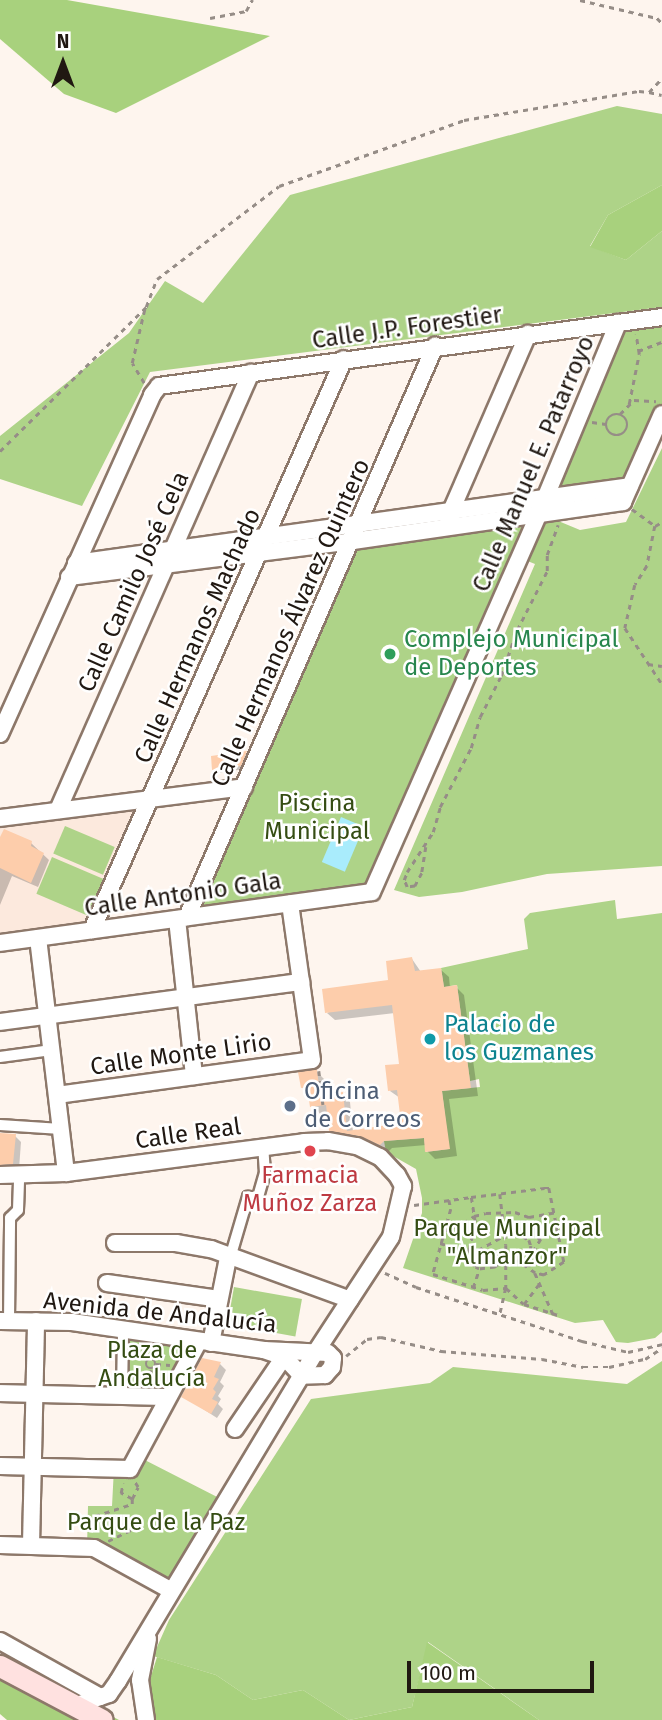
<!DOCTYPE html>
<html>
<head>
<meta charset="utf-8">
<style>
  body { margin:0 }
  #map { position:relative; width:662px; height:1720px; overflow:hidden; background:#fef5ee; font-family:"Fira Sans",sans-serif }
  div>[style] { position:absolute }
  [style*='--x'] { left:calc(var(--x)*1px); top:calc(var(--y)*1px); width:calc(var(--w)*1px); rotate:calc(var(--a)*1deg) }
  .built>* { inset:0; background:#fce9dd }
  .green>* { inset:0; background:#aed388; transform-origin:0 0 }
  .forest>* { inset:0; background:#a8d17d }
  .water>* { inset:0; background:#a9ecfc; transform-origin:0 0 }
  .shadow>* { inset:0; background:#0003 }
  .building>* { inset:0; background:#fdcdab }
  .path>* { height:2.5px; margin-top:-1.25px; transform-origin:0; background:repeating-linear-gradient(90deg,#968d87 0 5px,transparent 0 10px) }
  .path>.ring { margin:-1.25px; padding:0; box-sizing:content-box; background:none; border:2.5px solid #968d87; border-radius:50% }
  .roads { filter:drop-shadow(2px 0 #8d786a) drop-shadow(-2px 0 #8d786a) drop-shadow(0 2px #8d786a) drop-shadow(0 -2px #8d786a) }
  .pedestrian>* { height:10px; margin:-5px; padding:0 5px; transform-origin:5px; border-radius:5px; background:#fff }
  .minor>* { height:16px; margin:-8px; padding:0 8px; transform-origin:8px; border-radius:8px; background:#fff }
  .secondary>* { height:21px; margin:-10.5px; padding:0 10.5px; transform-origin:10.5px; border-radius:10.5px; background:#ffe1e0 }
  .dots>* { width:19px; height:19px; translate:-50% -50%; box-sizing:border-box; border:4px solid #fff; border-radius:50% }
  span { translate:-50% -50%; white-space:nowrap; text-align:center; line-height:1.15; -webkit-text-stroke:5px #fff; paint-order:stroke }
  .street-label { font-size:24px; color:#201812 }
  .leisure-label { font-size:24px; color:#27864d }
  .left { translate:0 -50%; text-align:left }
  .park-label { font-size:24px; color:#354d13 }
  .culture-label { font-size:24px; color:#0d838f }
  .service-label { font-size:24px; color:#4e5e75 }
  .health-label { font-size:24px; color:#be3a42 }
  .north { position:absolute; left:28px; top:28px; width:70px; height:70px; -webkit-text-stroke:5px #fff; paint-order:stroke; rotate:0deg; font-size:19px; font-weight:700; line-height:28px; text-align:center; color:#201812 }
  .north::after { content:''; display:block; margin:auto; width:24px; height:32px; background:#201812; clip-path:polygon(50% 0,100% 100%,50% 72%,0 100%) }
  .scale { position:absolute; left:407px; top:1661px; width:187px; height:32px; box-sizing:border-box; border:4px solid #201812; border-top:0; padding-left:9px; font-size:21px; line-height:24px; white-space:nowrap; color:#201812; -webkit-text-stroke:5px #fff; paint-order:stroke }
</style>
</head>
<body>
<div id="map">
  <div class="built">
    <i style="clip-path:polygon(151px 797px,92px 930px,0 943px,0 818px)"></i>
  </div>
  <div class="green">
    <i style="clip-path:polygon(617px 106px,662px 114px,662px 185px,608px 215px,590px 246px,626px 260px,662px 231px,662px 307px,150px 372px,82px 506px,0 479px,0 436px,129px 333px,165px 281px,203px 303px,290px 195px)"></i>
    <i style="clip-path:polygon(662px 317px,662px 414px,630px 486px,546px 498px,618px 323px)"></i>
    <i style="clip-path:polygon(662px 448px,662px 866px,547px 874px,462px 892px,419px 897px,394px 890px,535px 564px,520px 558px,372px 892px,187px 917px,353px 541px,539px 513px,580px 530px,626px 522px)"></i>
    <i style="left:65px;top:826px;width:54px;height:30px;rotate:23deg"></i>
    <i style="left:52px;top:857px;width:56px;height:40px;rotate:23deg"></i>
    <i style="clip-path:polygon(615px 900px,617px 919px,662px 913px,662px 1332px,655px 1338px,628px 1343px,616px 1342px,603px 1320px,575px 1323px,403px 1268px,422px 1213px,422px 1198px,416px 1169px,386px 1152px,384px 1141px,424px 1138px,426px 1152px,449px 1149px,442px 1091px,480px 1087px,479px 1079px,470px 1081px,457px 985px,444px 987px,441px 968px,528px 949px,524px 919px,530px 913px)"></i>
    <i style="left:234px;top:1287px;width:69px;height:38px;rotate:10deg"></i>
    <i style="clip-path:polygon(123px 1330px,199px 1341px,167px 1397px,122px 1396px)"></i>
    <i style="clip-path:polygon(662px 1361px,662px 1720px,539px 1720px,428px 1642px,412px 1707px,349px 1720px,303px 1690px,253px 1700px,216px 1675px,153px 1656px,169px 1620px,311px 1399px,430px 1383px,453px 1367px,627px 1384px)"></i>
    <i style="clip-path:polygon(137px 1456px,225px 1501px,170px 1590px,87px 1548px,88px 1506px,112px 1506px,114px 1468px)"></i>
  </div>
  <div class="forest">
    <i style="clip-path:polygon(0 0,67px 0,270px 36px,116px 113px,64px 94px,0 39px)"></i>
    <i style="clip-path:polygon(662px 185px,662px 231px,626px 260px,590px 247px,608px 215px)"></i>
    <i style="clip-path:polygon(427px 1642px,539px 1720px,156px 1720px,146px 1692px,157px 1657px,216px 1675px,253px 1700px,303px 1690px,349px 1720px,412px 1707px)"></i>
    <i style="clip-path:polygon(0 1658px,119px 1720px,7px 1720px,0 1714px)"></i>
  </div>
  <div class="water">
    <i style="left:341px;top:817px;width:25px;height:49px;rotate:23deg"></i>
  </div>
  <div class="shadow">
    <i style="clip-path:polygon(247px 753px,250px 756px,245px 769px,217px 773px,214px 769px,213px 757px)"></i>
    <i style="clip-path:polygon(0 841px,31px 843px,49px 860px,38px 887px,12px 876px,0 905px)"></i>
    <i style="clip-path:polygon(412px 959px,421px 972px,441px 970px,449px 977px,450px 988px,456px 987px,464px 995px,478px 1096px,449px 1099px,457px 1156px,435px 1159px,427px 1151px,426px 1145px,392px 1148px,388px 1152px,369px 1143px,339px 1138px,331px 1130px,329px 1113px,320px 1114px,302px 1087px,316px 1071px,324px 1079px,326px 1096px,342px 1094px,350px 1102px,353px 1132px,403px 1124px,400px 1098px,390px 1091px,401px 1065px,395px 1013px,335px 1020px,327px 1013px,390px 981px)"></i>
    <i style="clip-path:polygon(0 1134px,15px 1136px,21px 1142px,19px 1169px,0 1168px)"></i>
    <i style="clip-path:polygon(203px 1360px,220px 1364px,226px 1370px,220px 1382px,224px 1386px,218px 1396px,221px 1399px,218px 1404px,223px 1409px,217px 1418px,183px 1396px)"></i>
  </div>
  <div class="building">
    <i style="clip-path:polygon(247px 751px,241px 766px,212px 770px,211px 756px)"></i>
    <i style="clip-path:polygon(4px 829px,32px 841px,31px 846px,44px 853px,31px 883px,0 868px,0 837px)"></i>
    <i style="clip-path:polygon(412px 957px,415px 971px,441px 968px,444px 987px,457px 985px,471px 1088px,442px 1091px,450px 1149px,425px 1152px,424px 1138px,384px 1141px,380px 1145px,359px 1136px,329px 1131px,326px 1105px,310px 1107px,307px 1087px,301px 1088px,298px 1072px,317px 1069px,320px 1095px,343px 1092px,347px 1131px,401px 1123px,397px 1090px,388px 1091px,385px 1065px,399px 1064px,392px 1005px,325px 1013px,322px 989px,388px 980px,386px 961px)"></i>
    <i style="clip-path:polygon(0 1133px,16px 1134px,13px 1164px,0 1165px)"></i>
    <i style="clip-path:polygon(202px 1358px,221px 1362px,214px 1377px,219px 1379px,213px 1389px,216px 1392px,212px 1399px,218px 1402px,211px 1414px,181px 1397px)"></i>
  </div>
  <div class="path">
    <i style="--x:580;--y:0;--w:79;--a:13.2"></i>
    <i style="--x:657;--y:18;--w:7;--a:45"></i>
    <i style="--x:210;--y:18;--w:37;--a:-11"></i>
    <i style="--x:246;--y:11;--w:13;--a:-61"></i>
    <i style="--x:649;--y:92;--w:13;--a:13"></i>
    <i style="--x:638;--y:351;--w:26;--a:-21"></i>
    <i style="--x:144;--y:383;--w:23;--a:-121"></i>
    <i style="--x:132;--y:363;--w:57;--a:-76.9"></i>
    <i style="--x:629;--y:404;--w:51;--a:-78.7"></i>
    <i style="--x:639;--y:354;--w:20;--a:-99"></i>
    <i class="ring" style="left:606px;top:414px;width:19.5px;height:19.5px"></i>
    <i style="--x:620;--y:414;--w:20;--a:-45"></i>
    <i style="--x:634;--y:400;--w:22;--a:3"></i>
    <i style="--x:592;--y:422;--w:14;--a:8"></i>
    <i style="--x:0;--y:451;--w:205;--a:-44.6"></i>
    <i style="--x:146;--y:307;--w:30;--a:-69"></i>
    <i style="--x:157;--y:279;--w:153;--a:-37.3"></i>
    <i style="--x:279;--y:186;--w:196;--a:-19.6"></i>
    <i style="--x:464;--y:120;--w:177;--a:-9.4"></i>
    <i style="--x:639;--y:91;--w:10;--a:6"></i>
    <i style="--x:649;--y:92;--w:19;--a:-47"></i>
    <i style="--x:632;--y:509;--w:29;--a:36"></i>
    <i style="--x:655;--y:526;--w:41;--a:101.3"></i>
    <i style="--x:647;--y:566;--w:22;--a:122"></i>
    <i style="--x:635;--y:585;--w:44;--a:103.1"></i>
    <i style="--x:625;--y:628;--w:67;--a:56.5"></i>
    <i style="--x:655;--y:526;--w:8;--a:-30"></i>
    <i style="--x:648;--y:664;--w:14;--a:8"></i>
    <i style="--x:426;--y:847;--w:26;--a:99"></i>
    <i style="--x:422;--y:873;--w:15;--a:118"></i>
    <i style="--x:415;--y:886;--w:8;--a:173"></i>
    <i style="--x:407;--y:887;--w:8;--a:-113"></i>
    <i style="--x:404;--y:880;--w:9;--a:-69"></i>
    <i style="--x:407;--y:872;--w:48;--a:-57"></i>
    <i style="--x:433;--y:832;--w:26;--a:-74"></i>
    <i style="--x:440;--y:807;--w:67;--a:-62.3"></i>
    <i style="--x:471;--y:748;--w:32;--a:-74"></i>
    <i style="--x:480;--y:717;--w:46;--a:-62.9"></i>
    <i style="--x:501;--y:676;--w:49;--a:-70.8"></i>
    <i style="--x:517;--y:630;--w:66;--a:-63"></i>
    <i style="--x:547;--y:571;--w:16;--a:-90"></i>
    <i style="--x:547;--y:555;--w:32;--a:-70"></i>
    <i style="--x:319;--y:1071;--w:34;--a:83"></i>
    <i style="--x:500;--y:1194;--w:51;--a:83.3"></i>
    <i style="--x:506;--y:1245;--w:43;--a:90"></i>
    <i style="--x:506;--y:1288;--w:28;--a:103"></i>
    <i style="--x:449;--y:1200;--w:9;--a:77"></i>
    <i style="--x:451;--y:1209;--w:67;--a:105.5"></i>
    <i style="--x:433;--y:1274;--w:52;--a:17.7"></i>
    <i style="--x:483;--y:1290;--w:23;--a:-5"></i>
    <i style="--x:506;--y:1288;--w:24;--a:42"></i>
    <i style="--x:524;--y:1304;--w:39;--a:18"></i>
    <i style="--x:414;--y:1205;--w:58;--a:-8"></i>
    <i style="--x:471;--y:1197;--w:74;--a:-7"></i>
    <i style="--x:544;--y:1188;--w:5;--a:0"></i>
    <i style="--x:549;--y:1188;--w:76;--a:78.5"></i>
    <i style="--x:564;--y:1262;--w:24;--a:147"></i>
    <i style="--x:544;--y:1275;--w:9;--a:-167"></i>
    <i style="--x:535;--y:1273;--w:24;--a:-145"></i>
    <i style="--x:515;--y:1259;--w:9;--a:180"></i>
    <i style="--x:506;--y:1259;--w:14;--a:144"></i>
    <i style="--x:495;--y:1267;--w:16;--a:173"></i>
    <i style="--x:479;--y:1269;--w:4;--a:-153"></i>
    <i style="--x:475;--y:1267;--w:18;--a:-109"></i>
    <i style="--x:469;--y:1250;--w:29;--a:-78"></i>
    <i style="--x:475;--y:1222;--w:25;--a:-99"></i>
    <i style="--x:520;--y:1228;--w:24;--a:28"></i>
    <i style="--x:541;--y:1239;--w:17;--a:121"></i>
    <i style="--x:446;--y:1230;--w:9;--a:-6"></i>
    <i style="--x:455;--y:1229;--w:23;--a:-34"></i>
    <i style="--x:474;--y:1216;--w:12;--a:-14"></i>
    <i style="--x:486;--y:1213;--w:29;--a:-2"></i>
    <i style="--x:515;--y:1212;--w:15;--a:20"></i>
    <i style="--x:529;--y:1217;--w:27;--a:-10"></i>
    <i style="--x:514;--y:1231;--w:17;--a:31"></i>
    <i style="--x:529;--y:1240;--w:6;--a:72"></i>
    <i style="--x:531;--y:1246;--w:21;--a:95"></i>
    <i style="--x:440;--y:1243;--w:27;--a:17"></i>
    <i style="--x:466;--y:1251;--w:12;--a:-5"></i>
    <i style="--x:478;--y:1250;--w:52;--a:-28.5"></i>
    <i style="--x:524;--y:1225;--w:9;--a:-58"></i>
    <i style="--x:385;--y:1273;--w:34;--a:24"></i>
    <i style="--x:416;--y:1287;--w:175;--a:18"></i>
    <i style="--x:582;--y:1341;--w:47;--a:13.4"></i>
    <i style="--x:628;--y:1352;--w:35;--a:-13"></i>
    <i style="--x:535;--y:1273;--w:45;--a:66.3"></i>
    <i style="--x:473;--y:1288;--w:20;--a:-72"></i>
    <i style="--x:524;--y:1304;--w:25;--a:-53"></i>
    <i style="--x:346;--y:1356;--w:27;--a:-39"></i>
    <i style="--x:367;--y:1339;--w:14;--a:-8"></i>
    <i style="--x:381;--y:1337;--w:62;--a:13.1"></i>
    <i style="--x:441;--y:1351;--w:101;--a:4.5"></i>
    <i style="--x:542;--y:1359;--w:42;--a:11"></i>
    <i style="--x:583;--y:1367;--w:26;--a:0"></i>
    <i style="--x:609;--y:1367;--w:37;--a:-13"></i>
    <i style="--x:645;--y:1359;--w:20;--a:-33"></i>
    <i class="ring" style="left:146px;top:1359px;width:7.5px;height:7.5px"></i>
    <i style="--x:156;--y:1364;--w:14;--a:4"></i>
    <i style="--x:150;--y:1384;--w:14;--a:-86"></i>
    <i style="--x:132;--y:1499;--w:13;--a:-63"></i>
    <i style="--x:138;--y:1487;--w:7;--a:-124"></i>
    <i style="--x:108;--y:1541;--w:30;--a:-26"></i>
    <i style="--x:135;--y:1528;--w:40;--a:-167"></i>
    <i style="--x:96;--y:1519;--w:3;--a:-108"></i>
    <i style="--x:95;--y:1516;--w:39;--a:-18"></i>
    <i style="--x:132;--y:1504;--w:5;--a:-90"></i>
    <i style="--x:132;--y:1499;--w:13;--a:-151"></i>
    <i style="--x:121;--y:1493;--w:10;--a:-79"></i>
  </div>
  <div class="roads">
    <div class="pedestrian">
      <i style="--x:0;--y:1057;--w:52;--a:-7.7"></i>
      <i style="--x:0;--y:1125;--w:61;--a:3.8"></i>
      <i style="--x:230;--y:1258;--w:64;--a:-73.6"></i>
      <i style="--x:248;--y:1197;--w:10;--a:0"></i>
      <i style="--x:258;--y:1197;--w:25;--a:-74"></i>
      <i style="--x:265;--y:1173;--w:26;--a:-94"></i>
      <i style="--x:9;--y:1321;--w:103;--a:-89.4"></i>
      <i style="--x:10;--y:1218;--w:11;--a:-45"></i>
      <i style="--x:18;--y:1210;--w:35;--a:-88"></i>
      <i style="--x:122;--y:1396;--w:66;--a:-89.1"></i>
    </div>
    <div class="minor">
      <i style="--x:448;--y:518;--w:201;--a:-66.5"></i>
      <i style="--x:76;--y:563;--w:559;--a:-7.91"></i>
      <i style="--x:69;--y:577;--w:286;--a:-7.2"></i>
      <i style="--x:353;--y:541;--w:273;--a:-8.2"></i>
      <i style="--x:623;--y:502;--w:96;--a:-66.1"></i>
      <i style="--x:0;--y:734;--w:372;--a:-65.8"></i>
      <i style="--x:152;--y:395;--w:11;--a:-52"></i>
      <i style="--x:159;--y:386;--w:508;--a:-7.81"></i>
      <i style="--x:58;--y:810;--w:478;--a:-66.2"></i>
      <i style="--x:0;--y:818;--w:246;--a:-7.2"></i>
      <i style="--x:187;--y:917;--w:623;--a:-66.52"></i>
      <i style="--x:177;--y:919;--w:158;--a:83.8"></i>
      <i style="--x:92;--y:930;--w:624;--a:-66.19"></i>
      <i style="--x:38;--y:938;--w:237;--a:83.2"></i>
      <i style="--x:0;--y:943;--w:375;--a:-7.8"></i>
      <i style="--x:372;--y:892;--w:414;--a:-66.2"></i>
      <i style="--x:539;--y:513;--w:206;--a:-67.4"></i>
      <i style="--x:0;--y:1022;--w:304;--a:-7.6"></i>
      <i style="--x:57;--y:1095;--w:257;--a:-7.8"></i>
      <i style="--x:312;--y:1060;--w:158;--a:-98"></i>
      <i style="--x:0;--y:1175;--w:66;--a:-1.7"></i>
      <i style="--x:66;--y:1173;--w:240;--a:-7.4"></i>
      <i style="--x:304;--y:1142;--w:24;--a:-2"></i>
      <i style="--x:328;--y:1141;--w:29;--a:10"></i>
      <i style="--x:357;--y:1146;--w:25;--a:26"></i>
      <i style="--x:380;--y:1157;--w:25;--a:47"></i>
      <i style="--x:397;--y:1175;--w:13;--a:61"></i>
      <i style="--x:403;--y:1186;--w:52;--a:103.2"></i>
      <i style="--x:391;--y:1237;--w:139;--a:123.2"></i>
      <i style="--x:315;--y:1353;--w:383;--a:121"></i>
      <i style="--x:118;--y:1681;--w:16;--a:125"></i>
      <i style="--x:109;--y:1694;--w:36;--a:161"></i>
      <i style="--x:115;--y:1243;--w:61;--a:0"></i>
      <i style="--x:176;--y:1243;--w:36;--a:10"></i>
      <i style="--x:211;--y:1249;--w:148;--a:20.1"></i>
      <i style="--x:107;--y:1283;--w:113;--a:8.1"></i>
      <i style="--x:0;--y:1321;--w:72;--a:0.8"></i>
      <i style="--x:72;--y:1322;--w:194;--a:8.3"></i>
      <i style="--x:264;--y:1350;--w:64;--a:2.7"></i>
      <i style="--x:328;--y:1353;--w:7;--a:45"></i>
      <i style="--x:333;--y:1358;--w:9;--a:96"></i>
      <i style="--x:332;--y:1367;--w:11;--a:131"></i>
      <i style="--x:325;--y:1375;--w:23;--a:178"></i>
      <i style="--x:302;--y:1376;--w:26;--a:-133"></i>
      <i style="--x:284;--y:1357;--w:21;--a:-161"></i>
      <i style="--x:211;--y:1343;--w:87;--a:-78.7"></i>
      <i style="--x:0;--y:1393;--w:167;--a:1.4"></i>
      <i style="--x:235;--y:1429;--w:87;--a:-55.8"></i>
      <i style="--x:0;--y:1466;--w:130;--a:1.3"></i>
      <i style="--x:130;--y:1469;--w:145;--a:-61.7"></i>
      <i style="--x:0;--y:1545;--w:94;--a:1.8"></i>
      <i style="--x:94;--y:1548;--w:87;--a:28.9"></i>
      <i style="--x:31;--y:1545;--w:224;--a:-88.7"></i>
      <i style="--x:0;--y:1641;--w:115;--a:29.2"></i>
      <i style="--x:146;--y:1720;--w:40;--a:-98.5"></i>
      <i style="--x:140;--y:1680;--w:42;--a:-79"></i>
    </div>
    <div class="secondary">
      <i style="--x:0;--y:1666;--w:115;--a:27.9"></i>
    </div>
  </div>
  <div class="dots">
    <i style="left:390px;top:654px;background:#2e9e5b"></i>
    <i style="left:430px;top:1039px;background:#0f9aa8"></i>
    <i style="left:290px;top:1106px;background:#5c6f8a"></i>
    <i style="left:310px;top:1151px;background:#e0444e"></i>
  </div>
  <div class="street-label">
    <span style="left:407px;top:328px;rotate:-8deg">Calle J.P. Forestier</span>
    <span style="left:534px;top:464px;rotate:-67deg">Calle Manuel E. Patarroyo</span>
    <span style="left:134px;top:582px;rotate:-66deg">Calle Camilo José Cela</span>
    <span style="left:291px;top:623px;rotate:-66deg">Calle Hermanos Álvarez Quintero</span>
    <span style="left:198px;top:636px;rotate:-66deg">Calle Hermanos Machado</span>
    <span style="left:183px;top:895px;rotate:-8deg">Calle Antonio Gala</span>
    <span style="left:181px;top:1055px;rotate:-8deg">Calle Monte Lirio</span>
    <span style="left:188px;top:1134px;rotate:-8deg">Calle Real</span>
    <span style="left:160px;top:1313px;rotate:6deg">Avenida de Andalucía</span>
  </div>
  <div class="leisure-label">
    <span class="left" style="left:404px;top:654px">Complejo Municipal<br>de Deportes</span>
  </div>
  <div class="park-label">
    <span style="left:317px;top:818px">Piscina<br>Municipal</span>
    <span style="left:507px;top:1243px">Parque Municipal<br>"Almanzor"</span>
    <span style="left:152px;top:1365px">Plaza de<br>Andalucía</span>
    <span style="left:156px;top:1523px">Parque de la Paz</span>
  </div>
  <div class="culture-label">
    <span class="left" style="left:444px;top:1039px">Palacio de<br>los Guzmanes</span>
  </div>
  <div class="service-label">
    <span class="left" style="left:304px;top:1106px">Oficina<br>de Correos</span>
  </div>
  <div class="health-label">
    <span style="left:310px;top:1190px">Farmacia<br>Muñoz Zarza</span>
  </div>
  <div class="north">N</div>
  <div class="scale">100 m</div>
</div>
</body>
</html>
